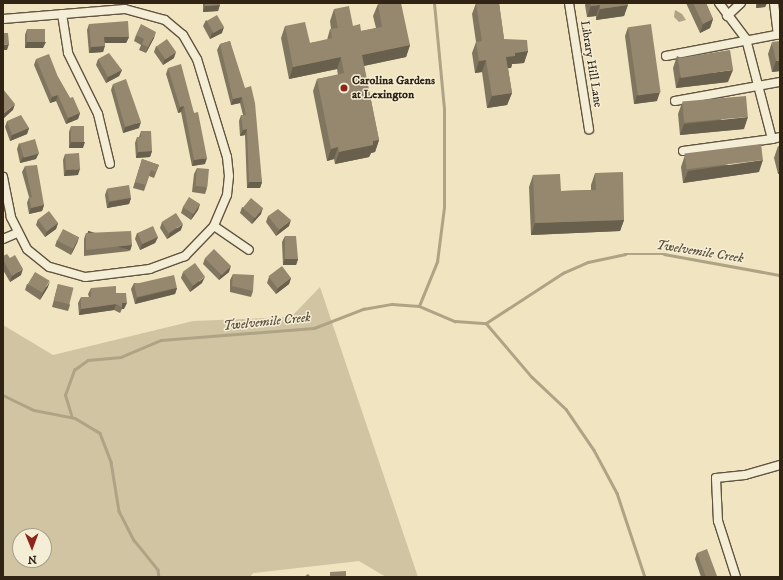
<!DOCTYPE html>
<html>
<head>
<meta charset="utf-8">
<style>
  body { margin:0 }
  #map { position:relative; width:783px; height:580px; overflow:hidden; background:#f0e5c0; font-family:"IM FELL DW Pica",serif }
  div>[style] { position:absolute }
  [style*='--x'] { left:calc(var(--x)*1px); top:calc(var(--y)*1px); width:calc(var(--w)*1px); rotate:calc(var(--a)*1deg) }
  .green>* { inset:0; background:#d0c4a3 }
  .water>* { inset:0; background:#afa386 }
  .stream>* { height:2.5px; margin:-1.25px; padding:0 1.25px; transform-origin:1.25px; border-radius:1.25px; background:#afa386 }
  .roads { filter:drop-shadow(1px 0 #625440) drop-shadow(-1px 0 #625440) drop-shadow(0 1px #625440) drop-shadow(0 -1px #625440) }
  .minor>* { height:8px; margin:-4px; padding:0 4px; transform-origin:4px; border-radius:4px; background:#f5eed6 }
  .wall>* { inset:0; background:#80755f }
  .shaded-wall>* { inset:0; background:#685f4d; transform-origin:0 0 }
  .building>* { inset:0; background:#95886e; transform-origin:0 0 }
  .dots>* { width:11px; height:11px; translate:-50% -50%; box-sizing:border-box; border:2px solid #f5eed6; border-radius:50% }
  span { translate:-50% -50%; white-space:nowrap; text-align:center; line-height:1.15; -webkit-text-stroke:3px #f5eed6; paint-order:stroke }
  .street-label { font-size:12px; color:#322415 }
  .poi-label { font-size:12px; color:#322415; font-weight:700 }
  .left { translate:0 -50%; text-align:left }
  .water-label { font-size:13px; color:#5e503d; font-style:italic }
  .frame { position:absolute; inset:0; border:4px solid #322415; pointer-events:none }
  .north { position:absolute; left:12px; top:528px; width:40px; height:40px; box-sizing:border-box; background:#f5eed6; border:1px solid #a79d89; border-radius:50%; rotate:179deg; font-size:11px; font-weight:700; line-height:16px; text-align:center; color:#322415 }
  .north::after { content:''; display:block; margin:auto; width:14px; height:18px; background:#8f2418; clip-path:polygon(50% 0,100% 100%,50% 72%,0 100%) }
</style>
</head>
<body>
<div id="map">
  <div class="green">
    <i style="clip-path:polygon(evenodd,320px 287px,418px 577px,386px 577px,359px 561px,253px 573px,250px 577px,3px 577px,3px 325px,53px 355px,193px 321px,291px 317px,320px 287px,20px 536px,44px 536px,44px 560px,20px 560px,20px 536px)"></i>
  </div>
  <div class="water">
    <i style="clip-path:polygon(675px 10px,682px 14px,686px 20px,679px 22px,674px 17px)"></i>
  </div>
  <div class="stream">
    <i style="--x:419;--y:306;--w:48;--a:-67.8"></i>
    <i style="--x:437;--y:262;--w:55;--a:-82.7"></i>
    <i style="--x:444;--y:207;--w:98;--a:-90"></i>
    <i style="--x:444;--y:109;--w:106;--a:-95.4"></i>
    <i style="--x:486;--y:323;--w:71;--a:49.6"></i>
    <i style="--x:532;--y:377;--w:47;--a:43.3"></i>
    <i style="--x:566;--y:409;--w:50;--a:55.7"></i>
    <i style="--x:594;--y:450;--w:49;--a:61.9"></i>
    <i style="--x:617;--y:493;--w:89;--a:71.6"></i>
    <i style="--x:3;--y:395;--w:34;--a:26"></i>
    <i style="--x:34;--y:410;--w:42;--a:11"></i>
    <i style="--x:75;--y:418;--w:29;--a:31"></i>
    <i style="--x:100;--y:433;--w:31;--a:69"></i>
    <i style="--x:111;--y:462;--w:50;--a:80.7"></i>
    <i style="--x:119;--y:511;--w:33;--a:63"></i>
    <i style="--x:134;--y:540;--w:38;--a:51"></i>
    <i style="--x:158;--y:570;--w:7;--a:82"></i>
    <i style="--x:72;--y:418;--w:24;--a:-107"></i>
    <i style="--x:65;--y:395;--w:27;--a:-70"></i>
    <i style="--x:74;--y:370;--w:17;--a:-36"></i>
    <i style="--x:88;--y:360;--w:33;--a:-5"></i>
    <i style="--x:121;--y:357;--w:43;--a:-23"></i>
    <i style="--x:161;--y:340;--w:153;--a:-4.5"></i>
    <i style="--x:314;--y:328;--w:53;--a:-21.2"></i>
    <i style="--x:363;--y:309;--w:29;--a:-10"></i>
    <i style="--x:392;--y:304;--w:27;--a:4"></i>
    <i style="--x:419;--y:306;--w:39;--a:23"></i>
    <i style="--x:455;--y:321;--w:31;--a:4"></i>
    <i style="--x:486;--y:323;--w:92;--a:-33"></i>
    <i style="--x:563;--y:273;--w:27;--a:-24"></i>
    <i style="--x:588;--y:262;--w:38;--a:-12"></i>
    <i style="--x:625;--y:254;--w:39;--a:0"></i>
    <i style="--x:664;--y:254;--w:118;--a:10.3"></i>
  </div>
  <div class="roads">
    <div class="minor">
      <i style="--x:569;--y:3;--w:128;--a:81"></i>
      <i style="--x:719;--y:3;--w:45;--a:53.1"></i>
      <i style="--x:746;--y:39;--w:103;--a:75.4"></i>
      <i style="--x:772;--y:139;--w:8;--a:-14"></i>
      <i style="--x:774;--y:3;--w:32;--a:83"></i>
      <i style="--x:62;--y:14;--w:39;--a:81"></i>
      <i style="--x:68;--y:53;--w:68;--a:63.8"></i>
      <i style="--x:98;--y:114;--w:51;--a:76.5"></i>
      <i style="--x:727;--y:16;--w:19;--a:-43"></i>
      <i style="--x:3;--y:19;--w:122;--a:-4.7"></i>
      <i style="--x:125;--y:9;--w:41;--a:15.4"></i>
      <i style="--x:165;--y:20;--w:23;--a:40"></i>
      <i style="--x:183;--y:35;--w:28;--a:60"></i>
      <i style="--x:197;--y:59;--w:102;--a:73"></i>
      <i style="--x:227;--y:157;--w:19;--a:84"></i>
      <i style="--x:229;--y:176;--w:19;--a:96"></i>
      <i style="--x:227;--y:195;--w:34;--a:113"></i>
      <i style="--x:214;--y:226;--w:42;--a:134"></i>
      <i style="--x:185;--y:256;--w:37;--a:160"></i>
      <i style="--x:150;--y:269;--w:65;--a:173"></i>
      <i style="--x:85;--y:277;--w:37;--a:-164"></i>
      <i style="--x:49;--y:267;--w:28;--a:-141"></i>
      <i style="--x:27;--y:249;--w:36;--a:-117"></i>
      <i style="--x:11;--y:217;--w:41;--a:-101.3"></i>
      <i style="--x:666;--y:56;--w:116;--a:-10.9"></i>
      <i style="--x:675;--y:101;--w:107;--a:-10.3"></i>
      <i style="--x:683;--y:151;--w:90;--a:-7.7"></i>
      <i style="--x:214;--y:226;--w:42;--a:34.4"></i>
      <i style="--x:3;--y:239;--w:15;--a:-23"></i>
      <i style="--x:736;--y:577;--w:59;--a:-107.8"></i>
      <i style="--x:718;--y:521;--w:43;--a:-92.7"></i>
      <i style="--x:716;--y:478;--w:29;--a:-6"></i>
      <i style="--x:745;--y:475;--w:36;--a:-16"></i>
    </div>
  </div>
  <div class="wall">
    <i style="clip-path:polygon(203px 3px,220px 3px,218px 11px,203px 12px)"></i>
    <i style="clip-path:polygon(476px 3px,499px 3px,504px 39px,528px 51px,524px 63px,512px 64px,511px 68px,508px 68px,512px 93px,507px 105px,487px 108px,482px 72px,475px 73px,472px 53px,476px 42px,472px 14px)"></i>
    <i style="clip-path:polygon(586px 3px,628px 3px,624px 16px,596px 20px,596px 16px,587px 17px,585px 5px)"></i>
    <i style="clip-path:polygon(686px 3px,706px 3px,713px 19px,710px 28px,700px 33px)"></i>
    <i style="clip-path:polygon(756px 3px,767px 3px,765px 7px,756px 8px)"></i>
    <i style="clip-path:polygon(378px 4px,410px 45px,406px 57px,364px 66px,379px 140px,375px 152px,371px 153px,369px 157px,335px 164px,334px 159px,327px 161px,313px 91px,317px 79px,338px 75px,337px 69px,289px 79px,281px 38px,285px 26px,310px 43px,327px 40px,330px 29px,331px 29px,330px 21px,334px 9px,353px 26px,361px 31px,376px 28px,373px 16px)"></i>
    <i style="clip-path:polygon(206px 20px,222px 33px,210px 39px,203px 26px)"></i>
    <i style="clip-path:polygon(89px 24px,129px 37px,126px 43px,105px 43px,103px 52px,89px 53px,87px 30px)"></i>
    <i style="clip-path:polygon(628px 27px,657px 101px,634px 104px,625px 36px)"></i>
    <i style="clip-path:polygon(27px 29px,43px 48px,25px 48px,25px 35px)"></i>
    <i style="clip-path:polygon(136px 35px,154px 38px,146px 53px,139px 50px,141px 45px,134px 41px)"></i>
    <i style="clip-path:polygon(230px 41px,262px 182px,260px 188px,247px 188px,245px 135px,240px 136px,239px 121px,241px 115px,243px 115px,240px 103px,231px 105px,217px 50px,220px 44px)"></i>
    <i style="clip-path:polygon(772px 42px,780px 71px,772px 72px,768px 54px)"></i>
    <i style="clip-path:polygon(156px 46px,174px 58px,163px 65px,154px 52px)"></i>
    <i style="clip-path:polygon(677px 56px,728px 82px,676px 88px,673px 68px)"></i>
    <i style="clip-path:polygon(36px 59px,58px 77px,70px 98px,80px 113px,78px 119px,66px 124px,56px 101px,50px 103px,34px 65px)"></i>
    <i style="clip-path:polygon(98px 59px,122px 70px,119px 76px,106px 83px,96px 65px)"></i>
    <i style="clip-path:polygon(168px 68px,194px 113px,205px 164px,192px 166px,181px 112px,178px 113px,166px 74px)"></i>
    <i style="clip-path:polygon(113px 84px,139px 128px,123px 133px,111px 90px)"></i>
    <i style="clip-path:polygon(682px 103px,744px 129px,680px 135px,678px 114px)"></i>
    <i style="clip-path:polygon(7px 121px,29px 128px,27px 134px,10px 141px,5px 127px)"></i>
    <i style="clip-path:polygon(71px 126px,83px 148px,69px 148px,69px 132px)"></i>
    <i style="clip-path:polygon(141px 131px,152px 151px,150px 157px,136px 158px,135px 143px,137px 137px,139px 137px)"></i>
    <i style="clip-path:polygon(19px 143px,36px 159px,20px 163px,17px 149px)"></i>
    <i style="clip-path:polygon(778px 146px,780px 146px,780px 174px,778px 174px,774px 158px)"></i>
    <i style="clip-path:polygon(65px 154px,78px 175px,64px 176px,63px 160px)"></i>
    <i style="clip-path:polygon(685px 155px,759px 172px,683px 183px,681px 167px)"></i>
    <i style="clip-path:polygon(142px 159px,159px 165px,154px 178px,149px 176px,144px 191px,133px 188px)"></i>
    <i style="clip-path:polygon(25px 166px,44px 205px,42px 211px,29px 214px,27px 203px,29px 197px,22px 172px)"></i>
    <i style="clip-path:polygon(197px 168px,207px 188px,205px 194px,192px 192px,194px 174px)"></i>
    <i style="clip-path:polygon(595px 173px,624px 220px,620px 231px,531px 235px,529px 187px,533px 175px,561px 191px,591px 190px,591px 185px)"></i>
    <i style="clip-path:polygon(107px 189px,131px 198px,129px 204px,107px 208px,105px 195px)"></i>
    <i style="clip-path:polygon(200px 204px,198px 210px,191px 220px,181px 213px,183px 207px)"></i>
    <i style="clip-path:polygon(242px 207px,261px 214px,252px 224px,240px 213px)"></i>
    <i style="clip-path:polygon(268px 216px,289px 226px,276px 236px,266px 222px)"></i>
    <i style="clip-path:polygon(38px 219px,58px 223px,56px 229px,45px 237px,36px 225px)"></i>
    <i style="clip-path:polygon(162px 222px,181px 230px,167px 239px,160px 228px)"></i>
    <i style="clip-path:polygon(86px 233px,130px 251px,84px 256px,84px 239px)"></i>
    <i style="clip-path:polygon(137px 233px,158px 237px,155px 243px,140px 250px,135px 239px)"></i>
    <i style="clip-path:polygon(285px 236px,298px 259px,296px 265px,283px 265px,282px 242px)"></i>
    <i style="clip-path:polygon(79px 237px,77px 243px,71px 255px,55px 246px,57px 240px)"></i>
    <i style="clip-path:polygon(3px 256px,21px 275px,10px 282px,3px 270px)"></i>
    <i style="clip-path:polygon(205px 258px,229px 272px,219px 280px,203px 264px)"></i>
    <i style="clip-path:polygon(183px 272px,202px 283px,190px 292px,181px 278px)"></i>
    <i style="clip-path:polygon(233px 274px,253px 291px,251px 297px,230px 292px,230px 280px)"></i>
    <i style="clip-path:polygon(269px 277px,291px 278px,289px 284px,276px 294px,267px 283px)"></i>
    <i style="clip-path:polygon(134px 283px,177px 288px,175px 294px,135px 304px,131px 289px)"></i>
    <i style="clip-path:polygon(27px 284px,48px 287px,40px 300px,25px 290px)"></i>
    <i style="clip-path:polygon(58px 284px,70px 305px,68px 311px,52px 307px)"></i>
    <i style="clip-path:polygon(91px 288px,116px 293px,124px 309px,122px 309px,120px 313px,114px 310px,79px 315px,78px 303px,81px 297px,89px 297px,88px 294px)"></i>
    <i style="clip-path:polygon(697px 553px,717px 577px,701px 577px,695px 559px)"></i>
  </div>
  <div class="shaded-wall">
    <i style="clip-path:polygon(758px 3px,767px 3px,765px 7px,756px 8px)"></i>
    <i style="clip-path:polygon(220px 5px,218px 11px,203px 12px,205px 6px)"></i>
    <i style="clip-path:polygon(600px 5px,596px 16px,587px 17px,591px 6px)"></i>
    <i style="clip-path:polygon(628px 5px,624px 16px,596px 20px,600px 9px)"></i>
    <i style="clip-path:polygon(713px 19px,710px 28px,700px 33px,703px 24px)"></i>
    <i style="clip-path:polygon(224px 27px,222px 33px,210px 39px,212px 33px)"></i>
    <i style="clip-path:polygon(156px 32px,154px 38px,146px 53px,148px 47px)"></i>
    <i style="clip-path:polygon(104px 37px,129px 37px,126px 43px,102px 43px)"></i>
    <i style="clip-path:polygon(27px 42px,46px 42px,43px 48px,25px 48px)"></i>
    <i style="clip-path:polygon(9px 44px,7px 50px,3px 50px,3px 45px)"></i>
    <i style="clip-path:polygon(410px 45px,406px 57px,358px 67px,362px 55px)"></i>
    <i style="clip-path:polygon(105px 46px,103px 52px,89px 53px,91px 47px)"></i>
    <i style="clip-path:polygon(528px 51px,524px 63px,512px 64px,511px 68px,502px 69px,506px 57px,515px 53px)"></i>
    <i style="clip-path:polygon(176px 52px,174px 58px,163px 65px,165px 59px)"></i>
    <i style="clip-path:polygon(341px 57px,337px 69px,289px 79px,293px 67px)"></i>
    <i style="clip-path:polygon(486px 60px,482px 72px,475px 73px,479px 61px)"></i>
    <i style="clip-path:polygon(780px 60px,780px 71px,772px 72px,776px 61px)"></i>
    <i style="clip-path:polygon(122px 70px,119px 76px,106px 83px,108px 77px)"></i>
    <i style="clip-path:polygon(733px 70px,728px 82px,676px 88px,680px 77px)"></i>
    <i style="clip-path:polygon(660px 92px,657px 101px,634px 104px,637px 95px)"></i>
    <i style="clip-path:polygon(512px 93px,507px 105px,487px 108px,492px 96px)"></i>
    <i style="clip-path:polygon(58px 95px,56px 101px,50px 103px,52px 97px)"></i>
    <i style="clip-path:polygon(242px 97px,240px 103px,231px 105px,233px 99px)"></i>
    <i style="clip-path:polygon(15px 104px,13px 110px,3px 119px,3px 114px)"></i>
    <i style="clip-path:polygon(184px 106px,181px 112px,178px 113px,180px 107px)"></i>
    <i style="clip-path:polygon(80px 113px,78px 119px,66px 124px,68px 118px)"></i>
    <i style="clip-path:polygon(748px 117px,744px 129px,680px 135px,684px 124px)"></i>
    <i style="clip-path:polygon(141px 122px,139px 128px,123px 133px,125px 127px)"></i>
    <i style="clip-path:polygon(29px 128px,27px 134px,10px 141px,12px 135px)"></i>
    <i style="clip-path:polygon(247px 129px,245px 135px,240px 136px,243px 130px)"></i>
    <i style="clip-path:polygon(379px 140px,375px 152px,371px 153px,369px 157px,335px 164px,339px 152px,373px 141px)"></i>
    <i style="clip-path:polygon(71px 142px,85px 142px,83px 148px,69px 148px)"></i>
    <i style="clip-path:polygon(338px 147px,334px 159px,327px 161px,331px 149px)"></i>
    <i style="clip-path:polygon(152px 151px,150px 157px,136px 158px,138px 152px)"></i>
    <i style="clip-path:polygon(39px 153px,36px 159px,20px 163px,23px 157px)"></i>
    <i style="clip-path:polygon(207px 158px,205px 164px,192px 166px,194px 160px)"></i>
    <i style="clip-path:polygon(763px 160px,759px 172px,683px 183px,688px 171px)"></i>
    <i style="clip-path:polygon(780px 168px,780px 174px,778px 174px)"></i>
    <i style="clip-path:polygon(80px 169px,78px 175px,64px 176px,66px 170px)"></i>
    <i style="clip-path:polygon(249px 182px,262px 182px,260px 188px,247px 188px)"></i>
    <i style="clip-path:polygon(131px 198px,129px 204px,107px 208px,109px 202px)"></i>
    <i style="clip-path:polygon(200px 204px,198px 210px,191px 220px,193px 214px)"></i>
    <i style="clip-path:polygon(44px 205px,42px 211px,29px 214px,31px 208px)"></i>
    <i style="clip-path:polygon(263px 208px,261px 214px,252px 224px,254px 218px)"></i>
    <i style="clip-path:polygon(291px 220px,289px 226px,276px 236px,279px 230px)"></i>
    <i style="clip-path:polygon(624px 220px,620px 231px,531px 235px,535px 223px)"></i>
    <i style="clip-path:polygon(58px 223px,56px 229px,45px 237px,47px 231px)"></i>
    <i style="clip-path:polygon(183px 224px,181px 230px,167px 239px,170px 233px)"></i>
    <i style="clip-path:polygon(79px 237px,77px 243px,71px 255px,73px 249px)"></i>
    <i style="clip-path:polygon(158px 237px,155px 243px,140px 250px,142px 244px)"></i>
    <i style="left:132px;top:245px;width:6px;height:46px;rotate:108deg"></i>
    <i style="clip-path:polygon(285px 259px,298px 259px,296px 265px,283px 265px)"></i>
    <i style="clip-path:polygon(231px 266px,229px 272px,219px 280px,221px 274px)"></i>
    <i style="clip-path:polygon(23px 269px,21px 275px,10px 282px,12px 276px)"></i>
    <i style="clip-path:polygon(205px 277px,202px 283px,190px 292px,193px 286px)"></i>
    <i style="clip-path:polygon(291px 278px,289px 284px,276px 294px,278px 288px)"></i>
    <i style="clip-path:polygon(50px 281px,48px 287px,40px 300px,42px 294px)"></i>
    <i style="clip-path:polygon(177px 288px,175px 294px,135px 304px,137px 298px)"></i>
    <i style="clip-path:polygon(122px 303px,127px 303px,124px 309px,122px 309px)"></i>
    <i style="clip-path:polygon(116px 304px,114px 310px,79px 315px,81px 309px)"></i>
  </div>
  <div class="building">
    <i style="clip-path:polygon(205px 3px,220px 3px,220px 5px,205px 6px)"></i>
    <i style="clip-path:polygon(382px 3px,401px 3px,410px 45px,362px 55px,379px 140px,373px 141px,373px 145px,339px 152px,338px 147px,331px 149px,317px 79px,344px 73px,341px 57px,293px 67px,285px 26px,305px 22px,310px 43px,332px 38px,330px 29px,338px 28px,334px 9px,349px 6px,353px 26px,360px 24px,361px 31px,382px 27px,378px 4px)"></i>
    <i style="clip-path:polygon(476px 3px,499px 3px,504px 39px,527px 40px,528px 51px,515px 53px,515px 56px,506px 57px,512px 93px,492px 96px,486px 60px,479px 61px,476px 42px,482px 41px)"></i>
    <i style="clip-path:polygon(590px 3px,628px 3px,628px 5px,600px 9px,600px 5px,591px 6px)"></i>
    <i style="clip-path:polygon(693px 3px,706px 3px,713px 19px,703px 24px)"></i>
    <i style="left:217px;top:15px;width:14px;height:12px;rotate:60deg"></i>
    <i style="clip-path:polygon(128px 21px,129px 37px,104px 37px,105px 46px,91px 47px,89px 24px)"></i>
    <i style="clip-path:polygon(141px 24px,156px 32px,148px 47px,142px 44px,144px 39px,136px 35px)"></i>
    <i style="left:651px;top:24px;width:69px;height:23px;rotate:82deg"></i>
    <i style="left:27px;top:29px;width:18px;height:13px"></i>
    <i style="clip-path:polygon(3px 33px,8px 33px,9px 44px,3px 45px)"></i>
    <i style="left:167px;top:39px;width:16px;height:13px;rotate:55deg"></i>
    <i style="clip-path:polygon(230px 41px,245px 88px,251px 86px,255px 103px,262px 182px,249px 182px,247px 129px,243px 130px,241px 115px,246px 115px,242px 97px,233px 99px,220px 44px)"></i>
    <i style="clip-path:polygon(780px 41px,780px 60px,776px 61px,772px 42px)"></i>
    <i style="left:730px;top:50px;width:20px;height:53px;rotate:81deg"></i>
    <i style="clip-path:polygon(109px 53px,122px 70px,108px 77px,98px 59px)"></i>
    <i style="clip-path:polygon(49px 54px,58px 77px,70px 98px,73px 97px,80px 113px,68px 118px,58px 95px,52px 97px,36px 59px)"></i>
    <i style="clip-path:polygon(181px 64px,194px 113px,198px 112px,207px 158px,194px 160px,184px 106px,180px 107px,168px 68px)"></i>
    <i style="clip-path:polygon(126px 79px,141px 122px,125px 127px,113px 84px)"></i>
    <i style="clip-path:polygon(3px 89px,15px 104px,3px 114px)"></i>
    <i style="left:746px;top:96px;width:21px;height:64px;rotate:85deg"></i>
    <i style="clip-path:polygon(21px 115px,29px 128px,12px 135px,7px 121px)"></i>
    <i style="left:71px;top:126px;width:13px;height:16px"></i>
    <i style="clip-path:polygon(141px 131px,151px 131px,152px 151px,138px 152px,137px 137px,141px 137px)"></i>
    <i style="left:35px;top:139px;width:15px;height:16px;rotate:74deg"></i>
    <i style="left:761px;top:144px;width:16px;height:77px;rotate:83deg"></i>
    <i style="clip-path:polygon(778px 146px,780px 146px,780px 153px)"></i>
    <i style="left:79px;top:153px;width:16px;height:14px;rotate:86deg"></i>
    <i style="clip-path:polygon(142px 159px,159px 165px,156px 172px,151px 170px,146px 185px,135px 182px)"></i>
    <i style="clip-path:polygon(37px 165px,44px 205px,31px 208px,29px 197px,32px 197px,25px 166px)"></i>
    <i style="left:197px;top:168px;width:12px;height:18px;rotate:5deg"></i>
    <i style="clip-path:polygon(623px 172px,624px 220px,535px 223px,533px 175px,560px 174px,561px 191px,596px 190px,595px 173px)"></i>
    <i style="left:129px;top:185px;width:13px;height:22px;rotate:81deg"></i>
    <i style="left:189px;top:197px;width:13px;height:12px;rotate:32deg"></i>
    <i style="left:251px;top:198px;width:16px;height:13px;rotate:40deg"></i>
    <i style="clip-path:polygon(278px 209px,291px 220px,279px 230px,268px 216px)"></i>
    <i style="left:49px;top:211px;width:15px;height:14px;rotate:53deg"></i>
    <i style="left:176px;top:213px;width:13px;height:17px;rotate:58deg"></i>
    <i style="left:153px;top:226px;width:12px;height:17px;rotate:66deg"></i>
    <i style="left:63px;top:229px;width:18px;height:13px;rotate:27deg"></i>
    <i style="clip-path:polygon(131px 231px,132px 245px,86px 250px,86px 233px)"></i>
    <i style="clip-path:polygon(285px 236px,296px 236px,298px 259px,285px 259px)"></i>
    <i style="left:214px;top:249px;width:24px;height:13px;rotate:45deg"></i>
    <i style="clip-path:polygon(7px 254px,10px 258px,15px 255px,23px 269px,12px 276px,3px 260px,3px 256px)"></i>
    <i style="left:195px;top:263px;width:17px;height:15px;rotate:54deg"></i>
    <i style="left:282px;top:266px;width:15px;height:17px;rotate:53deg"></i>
    <i style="left:35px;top:272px;width:17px;height:14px;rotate:31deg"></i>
    <i style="clip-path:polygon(233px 274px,254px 275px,253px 291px,232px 286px)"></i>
    <i style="left:174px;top:275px;width:13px;height:41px;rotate:77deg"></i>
    <i style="left:58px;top:284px;width:16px;height:17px;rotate:14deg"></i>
    <i style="clip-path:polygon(116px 286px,116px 293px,126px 293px,127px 303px,122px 303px,122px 307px,116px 304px,81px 309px,81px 297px,91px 297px,91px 288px)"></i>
    <i style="clip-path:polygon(707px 549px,717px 576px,714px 577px,706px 577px,697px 553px)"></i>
    <i style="clip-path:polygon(346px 571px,346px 577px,330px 577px,330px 572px)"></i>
    <i style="clip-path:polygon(308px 574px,311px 577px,304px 577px)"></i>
  </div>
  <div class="dots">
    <i style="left:344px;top:88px;background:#8f2418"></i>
  </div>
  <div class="street-label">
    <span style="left:591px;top:64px;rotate:81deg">Library Hill Lane</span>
  </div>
  <div class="poi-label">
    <span class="left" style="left:352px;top:88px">Carolina Gardens<br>at Lexington</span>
  </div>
  <div class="water-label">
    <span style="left:700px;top:252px;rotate:9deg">Twelvemile Creek</span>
    <span style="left:267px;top:322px;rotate:-6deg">Twelvemile Creek</span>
  </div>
  <div class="frame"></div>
  <div class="north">N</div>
</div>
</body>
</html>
